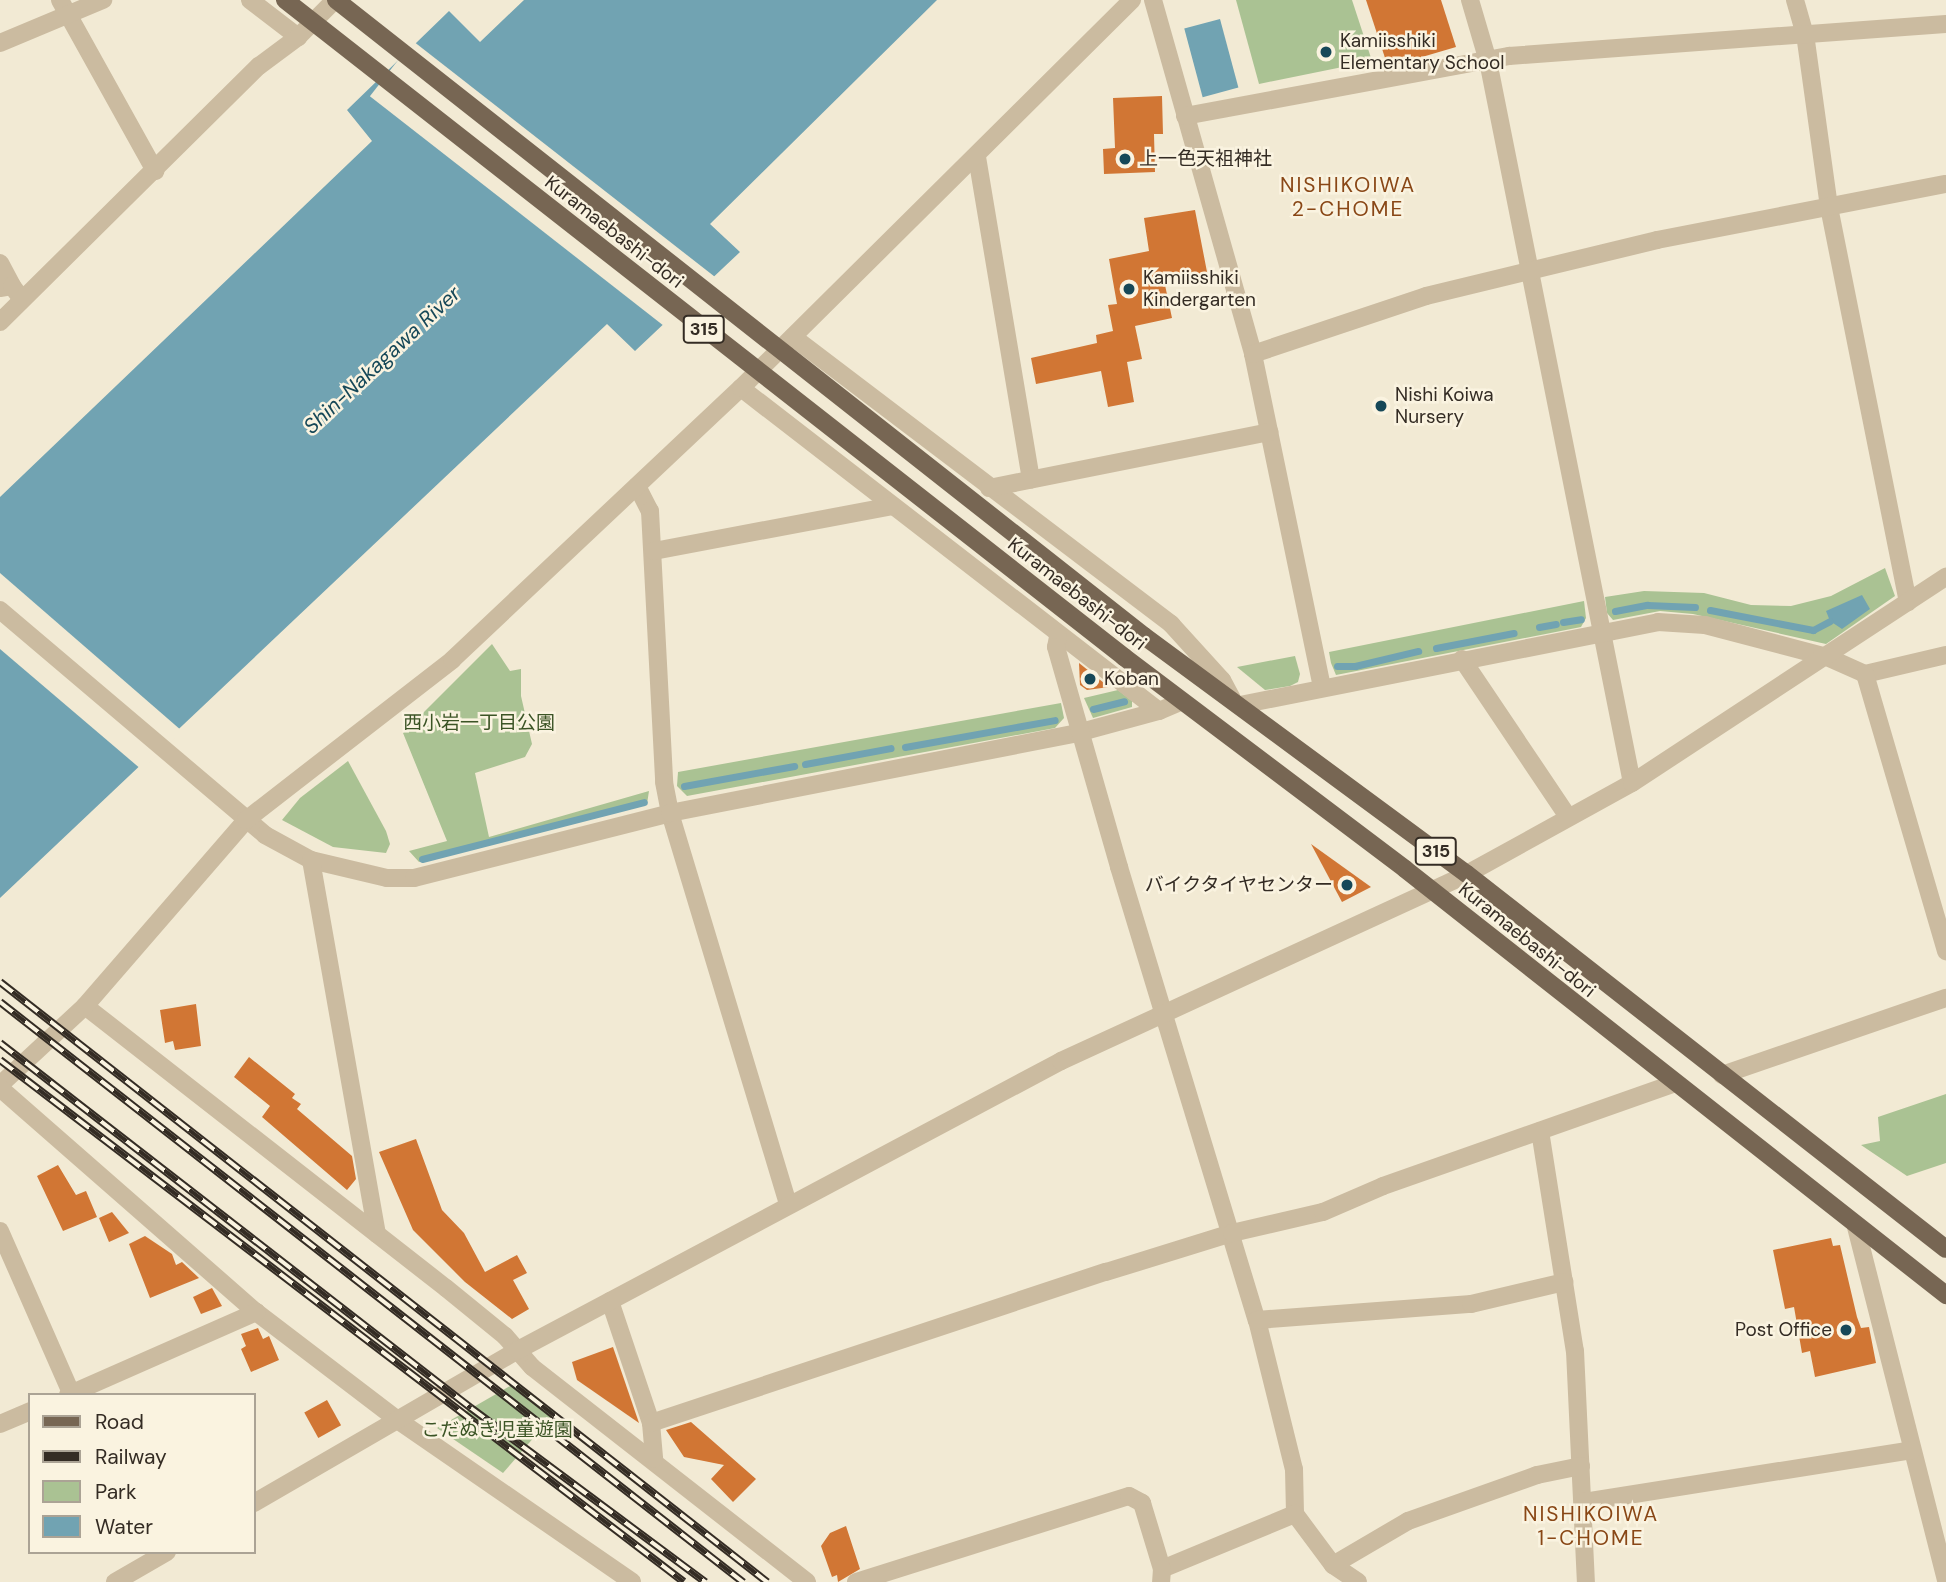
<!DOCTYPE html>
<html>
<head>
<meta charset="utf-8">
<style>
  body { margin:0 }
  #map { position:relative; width:1946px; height:1582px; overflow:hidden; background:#f2ead4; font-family:"DM Sans","Noto Sans JP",sans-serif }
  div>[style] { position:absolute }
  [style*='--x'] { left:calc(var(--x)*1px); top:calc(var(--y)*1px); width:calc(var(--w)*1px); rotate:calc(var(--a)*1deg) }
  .green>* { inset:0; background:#aac293 }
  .water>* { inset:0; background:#71a3b2; transform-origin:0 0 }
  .pier>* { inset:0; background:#f2ead4; transform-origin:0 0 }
  .stream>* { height:7px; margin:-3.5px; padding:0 3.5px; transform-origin:3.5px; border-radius:3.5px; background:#71a3b2 }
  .building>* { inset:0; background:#d17634; transform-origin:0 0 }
  .minor>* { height:18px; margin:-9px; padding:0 9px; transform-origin:9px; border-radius:9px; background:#cbbba0 }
  .major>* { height:18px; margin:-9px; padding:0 9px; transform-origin:9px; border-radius:9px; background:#776653 }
  .rail>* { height:8px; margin-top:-4px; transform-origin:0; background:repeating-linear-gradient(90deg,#faf3e0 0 16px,#342c24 0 32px); box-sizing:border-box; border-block:2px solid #342c24 }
  .major-bridge>* { height:18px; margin:-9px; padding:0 9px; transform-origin:9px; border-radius:9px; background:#776653 }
  .dots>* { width:19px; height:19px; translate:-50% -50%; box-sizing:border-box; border:4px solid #faf3e0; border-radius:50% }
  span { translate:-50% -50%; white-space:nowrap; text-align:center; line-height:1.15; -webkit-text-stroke:5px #faf3e0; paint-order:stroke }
  .shield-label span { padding:2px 5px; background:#faf3e0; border:2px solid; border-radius:5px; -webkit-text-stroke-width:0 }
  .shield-label { font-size:18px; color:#342c24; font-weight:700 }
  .poi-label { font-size:19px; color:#342c24 }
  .left { translate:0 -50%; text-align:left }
  .right { translate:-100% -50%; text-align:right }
  .street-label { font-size:19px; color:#342c24 }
  .park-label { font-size:19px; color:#3b5425 }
  .neighbourhood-label { font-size:21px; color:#894716; letter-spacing:2px }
  .water-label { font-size:21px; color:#164858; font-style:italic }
  .legend { position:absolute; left:28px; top:1393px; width:228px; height:161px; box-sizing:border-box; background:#faf3e0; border:2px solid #aba395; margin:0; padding:9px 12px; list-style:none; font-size:21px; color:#342c24 }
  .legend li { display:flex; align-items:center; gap:14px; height:35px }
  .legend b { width:35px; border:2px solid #aba395 }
</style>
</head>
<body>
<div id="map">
  <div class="green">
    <i style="clip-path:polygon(1236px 0,1352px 0,1372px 61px,1259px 84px)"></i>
    <i style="clip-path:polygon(1885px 568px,1895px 596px,1826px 644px,1693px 614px,1660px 611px,1613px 620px,1607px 613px,1605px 597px,1644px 591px,1704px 593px,1751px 605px,1791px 606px,1831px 596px)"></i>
    <i style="clip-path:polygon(1584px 601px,1586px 618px,1581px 627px,1336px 675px,1331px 663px,1329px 652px)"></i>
    <i style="clip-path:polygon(492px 644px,510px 671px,521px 669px,521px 696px,532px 744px,525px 757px,475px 773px,489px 837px,649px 791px,647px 804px,419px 862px,409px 851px,447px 841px,403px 733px)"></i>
    <i style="clip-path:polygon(1295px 656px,1300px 674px,1298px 682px,1290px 686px,1265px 690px,1237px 667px)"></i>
    <i style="clip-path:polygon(1118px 690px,1132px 701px,1132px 707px,1093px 718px,1084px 698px)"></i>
    <i style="clip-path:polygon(1061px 703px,1064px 718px,1055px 728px,687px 796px,677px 786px,678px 772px)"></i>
    <i style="clip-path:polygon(348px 761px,386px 831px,390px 844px,386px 853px,333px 847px,282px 820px,300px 798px)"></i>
    <i style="clip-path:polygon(1946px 1094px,1946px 1163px,1907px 1176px,1861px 1145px,1880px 1141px,1878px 1117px)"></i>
    <i style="clip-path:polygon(517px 1382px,555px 1413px,503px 1473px,437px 1428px)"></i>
  </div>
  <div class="water">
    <i style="clip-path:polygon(524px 0,937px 0,710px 224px,740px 252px,635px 351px,607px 324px,0 898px,0 497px,372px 141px,347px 110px,449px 11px,480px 42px)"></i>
    <i style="left:1220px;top:19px;width:71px;height:37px;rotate:75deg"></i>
    <i style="clip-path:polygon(1862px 595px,1870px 609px,1842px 629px,1830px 621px,1826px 611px)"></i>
  </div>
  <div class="pier">
    <i style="left:413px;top:41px;width:385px;height:70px;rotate:38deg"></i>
    <i style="clip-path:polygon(0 573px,182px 731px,142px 770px,0 649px)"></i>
  </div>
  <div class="stream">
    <i style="--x:1710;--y:610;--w:105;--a:11"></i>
    <i style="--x:1813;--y:630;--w:19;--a:-28"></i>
    <i style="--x:1615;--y:611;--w:33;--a:-11"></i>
    <i style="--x:1647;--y:605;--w:48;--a:2.4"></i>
    <i style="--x:1563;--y:622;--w:18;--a:-9"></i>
    <i style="--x:1539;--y:627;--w:17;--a:-10"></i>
    <i style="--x:1436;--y:648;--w:79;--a:-10.9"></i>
    <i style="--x:1337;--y:666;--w:18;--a:0"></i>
    <i style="--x:1355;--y:666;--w:65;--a:-13.4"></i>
    <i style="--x:1093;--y:709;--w:32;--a:-14"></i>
    <i style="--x:905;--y:747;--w:152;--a:-10.2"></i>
    <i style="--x:805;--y:764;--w:87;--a:-10.5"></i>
    <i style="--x:684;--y:786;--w:112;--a:-10.3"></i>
    <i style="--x:422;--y:859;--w:229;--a:-14.4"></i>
  </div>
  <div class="building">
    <i style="clip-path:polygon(1366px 0,1441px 0,1456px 47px,1388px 67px)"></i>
    <i style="clip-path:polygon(1162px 96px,1163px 134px,1154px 134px,1155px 172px,1104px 174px,1103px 149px,1115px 148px,1113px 98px)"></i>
    <i style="clip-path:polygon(1195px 210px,1208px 277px,1165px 285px,1172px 318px,1135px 326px,1142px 359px,1127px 362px,1134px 402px,1108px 407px,1101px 371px,1036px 384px,1031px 358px,1097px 343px,1096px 335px,1113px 331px,1108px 305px,1117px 304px,1109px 259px,1149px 251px,1144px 218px)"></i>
    <i style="clip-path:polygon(1079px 663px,1109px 687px,1087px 690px,1080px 685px)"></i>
    <i style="clip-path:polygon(1311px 844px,1371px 887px,1342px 902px)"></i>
    <i style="clip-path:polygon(196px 1004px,201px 1046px,175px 1050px,173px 1041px,165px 1043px,160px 1010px)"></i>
    <i style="clip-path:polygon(249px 1057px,295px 1094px,292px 1098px,301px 1104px,297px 1109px,352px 1156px,356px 1179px,347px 1190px,262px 1117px,270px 1106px,234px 1077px)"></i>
    <i style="clip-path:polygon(416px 1139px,442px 1210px,464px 1233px,485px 1272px,517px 1255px,527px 1273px,513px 1280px,529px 1309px,512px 1319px,465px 1282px,413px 1230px,379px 1152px)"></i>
    <i style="clip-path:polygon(58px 1165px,76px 1195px,86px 1191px,97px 1217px,63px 1231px,37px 1176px)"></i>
    <i style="clip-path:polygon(112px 1212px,129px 1233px,109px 1242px,99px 1218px)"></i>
    <i style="clip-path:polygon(145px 1236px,172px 1254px,176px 1265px,182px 1262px,199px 1278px,150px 1298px,129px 1244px)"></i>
    <i style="clip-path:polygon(1831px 1238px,1833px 1246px,1840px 1245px,1857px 1317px,1861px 1328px,1869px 1327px,1876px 1363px,1815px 1377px,1810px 1351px,1802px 1353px,1794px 1307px,1785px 1309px,1773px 1250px)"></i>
    <i style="clip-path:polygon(212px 1288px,222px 1306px,201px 1314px,193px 1297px)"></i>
    <i style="clip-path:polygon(258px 1328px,263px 1339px,269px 1336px,279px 1360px,251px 1372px,241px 1349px,246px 1346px,241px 1334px)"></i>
    <i style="clip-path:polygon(613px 1347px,639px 1423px,577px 1380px,572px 1362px)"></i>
    <i style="left:327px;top:1400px;width:29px;height:26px;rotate:61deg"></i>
    <i style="clip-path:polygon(691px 1422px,756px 1479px,733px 1502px,711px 1479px,724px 1465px,684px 1457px,666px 1430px)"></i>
    <i style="clip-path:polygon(846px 1526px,860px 1569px,838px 1582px,837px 1575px,832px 1577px,821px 1546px,830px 1533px)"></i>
  </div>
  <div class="minor">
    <i style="--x:60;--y:0;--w:196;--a:60.9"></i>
    <i style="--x:250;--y:0;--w:61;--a:37.6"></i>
    <i style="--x:1153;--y:0;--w:368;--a:74.2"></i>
    <i style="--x:1253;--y:354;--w:340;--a:78.3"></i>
    <i style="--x:1470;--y:0;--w:64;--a:73.6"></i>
    <i style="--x:1488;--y:61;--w:736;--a:78.72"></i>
    <i style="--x:1795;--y:0;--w:35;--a:74"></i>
    <i style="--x:1805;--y:34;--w:175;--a:82.1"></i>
    <i style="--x:1829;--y:207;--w:403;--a:78.7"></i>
    <i style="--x:0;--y:43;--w:112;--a:-22.7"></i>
    <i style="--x:1185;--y:116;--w:330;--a:-10.5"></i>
    <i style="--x:1509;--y:56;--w:438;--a:-4.2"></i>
    <i style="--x:977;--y:157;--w:327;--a:80.5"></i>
    <i style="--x:0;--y:263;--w:26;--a:62"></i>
    <i style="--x:0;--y:288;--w:12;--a:-9"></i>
    <i style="--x:12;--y:286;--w:15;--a:53"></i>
    <i style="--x:0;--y:322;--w:364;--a:-44.7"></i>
    <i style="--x:259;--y:66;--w:49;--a:-36.6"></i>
    <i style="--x:298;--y:37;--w:52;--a:-45"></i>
    <i style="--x:793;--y:337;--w:475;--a:37.2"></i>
    <i style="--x:1171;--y:624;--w:76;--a:47.7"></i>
    <i style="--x:1222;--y:680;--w:21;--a:62"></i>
    <i style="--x:1253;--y:354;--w:182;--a:-18.5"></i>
    <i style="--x:1426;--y:296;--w:238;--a:-13.6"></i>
    <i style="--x:1657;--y:240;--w:294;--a:-11"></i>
    <i style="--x:741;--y:388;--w:528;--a:37.69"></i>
    <i style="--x:1159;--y:711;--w:23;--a:-23"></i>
    <i style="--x:637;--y:486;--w:28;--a:63"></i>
    <i style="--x:650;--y:511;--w:271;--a:87"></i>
    <i style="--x:664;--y:782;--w:32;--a:79"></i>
    <i style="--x:670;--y:813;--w:408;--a:73.2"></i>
    <i style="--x:989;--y:488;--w:286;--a:-11.3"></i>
    <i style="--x:654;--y:551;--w:242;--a:-10.7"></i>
    <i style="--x:0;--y:610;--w:348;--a:40.3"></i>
    <i style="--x:265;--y:835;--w:52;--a:28.5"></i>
    <i style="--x:311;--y:860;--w:78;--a:13.3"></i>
    <i style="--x:387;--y:878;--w:27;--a:0"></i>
    <i style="--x:414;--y:878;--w:264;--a:-14.2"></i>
    <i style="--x:670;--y:813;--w:419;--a:-11.1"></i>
    <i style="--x:1081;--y:732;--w:81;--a:-15.1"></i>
    <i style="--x:1058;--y:637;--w:10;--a:101"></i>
    <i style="--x:1056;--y:647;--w:229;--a:74"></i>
    <i style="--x:1119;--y:867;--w:474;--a:73.1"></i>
    <i style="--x:1257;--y:1320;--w:154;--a:76.1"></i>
    <i style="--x:1294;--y:1469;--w:45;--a:88.7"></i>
    <i style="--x:1295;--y:1514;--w:64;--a:53.3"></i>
    <i style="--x:1333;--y:1565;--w:30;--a:34"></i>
    <i style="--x:1462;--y:659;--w:190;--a:56.1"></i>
    <i style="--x:1865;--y:674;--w:83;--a:-13.2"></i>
    <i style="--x:1240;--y:705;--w:426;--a:-11.2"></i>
    <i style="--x:1658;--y:622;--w:47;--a:3.7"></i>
    <i style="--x:1705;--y:625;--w:126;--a:14.7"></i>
    <i style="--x:1827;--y:657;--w:42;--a:24.1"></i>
    <i style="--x:1865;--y:674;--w:289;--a:73.7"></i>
    <i style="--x:311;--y:860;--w:380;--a:80"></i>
    <i style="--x:85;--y:1006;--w:458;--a:38"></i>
    <i style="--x:446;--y:1288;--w:76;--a:39.1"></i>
    <i style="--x:505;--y:1336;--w:41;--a:48.9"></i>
    <i style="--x:532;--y:1367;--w:349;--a:38"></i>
    <i style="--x:1722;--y:1075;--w:237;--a:-19"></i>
    <i style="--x:0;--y:1085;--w:116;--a:-42.9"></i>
    <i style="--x:85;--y:1006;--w:246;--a:-49.1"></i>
    <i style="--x:246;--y:820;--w:261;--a:-37.8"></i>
    <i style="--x:452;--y:660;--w:397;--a:-43.3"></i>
    <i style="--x:741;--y:388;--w:551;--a:-44.78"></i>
    <i style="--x:0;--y:1088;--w:340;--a:41.2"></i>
    <i style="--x:256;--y:1312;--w:180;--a:37.3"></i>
    <i style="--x:399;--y:1421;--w:283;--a:34.6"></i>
    <i style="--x:1540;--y:1131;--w:223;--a:81"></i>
    <i style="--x:1575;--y:1351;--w:231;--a:87.3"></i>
    <i style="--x:1856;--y:1227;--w:364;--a:75.7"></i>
    <i style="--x:0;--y:1231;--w:179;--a:66.3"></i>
    <i style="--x:610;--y:1301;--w:129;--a:71.4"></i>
    <i style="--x:651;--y:1423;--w:36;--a:85"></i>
    <i style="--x:1257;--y:1320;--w:215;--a:-4.3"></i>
    <i style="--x:1471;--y:1304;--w:96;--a:-13.3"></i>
    <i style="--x:68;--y:1395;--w:206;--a:-23.8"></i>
    <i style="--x:651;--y:1423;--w:479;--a:-18.4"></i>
    <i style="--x:1106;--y:1272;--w:132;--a:-17.2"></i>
    <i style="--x:1232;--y:1233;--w:93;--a:-13"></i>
    <i style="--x:1323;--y:1212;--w:65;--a:-23.4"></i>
    <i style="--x:1383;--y:1186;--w:307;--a:-19.4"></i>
    <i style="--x:0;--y:1424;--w:33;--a:-23"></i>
    <i style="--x:1584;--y:1502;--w:332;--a:-9"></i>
    <i style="--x:254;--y:1503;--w:305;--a:-30.1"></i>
    <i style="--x:518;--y:1350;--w:615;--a:-28.02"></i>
    <i style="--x:1061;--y:1061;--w:447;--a:-24.7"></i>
    <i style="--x:1467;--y:874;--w:188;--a:-28.9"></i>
    <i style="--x:1632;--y:783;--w:376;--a:-33.3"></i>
    <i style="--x:1333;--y:1565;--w:87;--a:-30.4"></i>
    <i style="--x:1408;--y:1521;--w:137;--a:-19.6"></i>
    <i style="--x:1537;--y:1475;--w:45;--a:-11.6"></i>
    <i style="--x:1162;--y:1569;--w:144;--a:-22.5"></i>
    <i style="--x:115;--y:1582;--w:60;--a:-30"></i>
    <i style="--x:856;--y:1582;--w:286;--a:-17.5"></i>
    <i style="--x:1129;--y:1496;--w:15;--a:28"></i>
    <i style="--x:1142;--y:1503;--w:69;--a:73.1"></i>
    <i style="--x:1162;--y:1569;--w:13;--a:94"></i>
  </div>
  <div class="major">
    <i style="--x:1144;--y:636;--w:401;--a:36.4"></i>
    <i style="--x:1467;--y:874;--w:608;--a:38.06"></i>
    <i style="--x:1124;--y:657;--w:352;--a:37"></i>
    <i style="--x:1405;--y:869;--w:689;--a:38.22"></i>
  </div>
  <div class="rail">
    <i style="--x:0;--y:982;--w:974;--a:38.03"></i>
    <i style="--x:0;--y:1002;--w:943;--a:37.98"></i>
    <i style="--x:0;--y:1043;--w:596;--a:37.77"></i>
    <i style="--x:471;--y:1408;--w:292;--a:36.6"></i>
    <i style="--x:0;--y:1060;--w:860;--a:37.35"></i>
  </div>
  <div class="major-bridge">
    <i style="--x:285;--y:0;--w:1066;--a:38.06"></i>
    <i style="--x:336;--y:0;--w:1028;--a:38.21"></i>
  </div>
  <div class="dots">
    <i style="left:1326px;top:52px;background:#164858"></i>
    <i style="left:1125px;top:159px;background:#164858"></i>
    <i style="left:1129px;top:289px;background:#164858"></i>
    <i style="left:1381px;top:406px;background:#164858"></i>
    <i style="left:1090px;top:679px;background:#164858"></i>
    <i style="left:1347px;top:885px;background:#164858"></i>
    <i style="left:1846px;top:1330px;background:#164858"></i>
  </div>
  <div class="shield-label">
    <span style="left:704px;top:329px">315</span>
    <span style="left:1436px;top:851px">315</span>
  </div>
  <div class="poi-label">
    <span class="left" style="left:1340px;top:52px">Kamiisshiki<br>Elementary School</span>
    <span class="left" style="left:1139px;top:159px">上一色天祖神社</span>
    <span class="left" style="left:1143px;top:289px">Kamiisshiki<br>Kindergarten</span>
    <span class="left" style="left:1395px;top:406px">Nishi Koiwa<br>Nursery</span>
    <span class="left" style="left:1104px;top:679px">Koban</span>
    <span class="right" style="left:1333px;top:885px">バイクタイヤセンター</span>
    <span class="right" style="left:1832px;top:1330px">Post Office</span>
  </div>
  <div class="street-label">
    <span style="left:614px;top:232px;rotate:38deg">Kuramaebashi-dori</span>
    <span style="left:1077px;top:594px;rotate:38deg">Kuramaebashi-dori</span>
    <span style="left:1527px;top:940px;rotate:39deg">Kuramaebashi-dori</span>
  </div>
  <div class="park-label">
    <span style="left:479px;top:723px">西小岩一丁目公園</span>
    <span style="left:497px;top:1430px">こだぬき児童遊園</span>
  </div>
  <div class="neighbourhood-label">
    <span style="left:1348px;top:197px">NISHIKOIWA<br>2-CHOME</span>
    <span style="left:1591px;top:1526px">NISHIKOIWA<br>1-CHOME</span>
  </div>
  <div class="water-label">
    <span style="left:382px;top:360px;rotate:-43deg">Shin-Nakagawa River</span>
  </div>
  <ul class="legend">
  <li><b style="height:9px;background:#776653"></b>Road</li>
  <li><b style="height:9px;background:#342c24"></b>Railway</li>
  <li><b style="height:19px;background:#aac293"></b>Park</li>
  <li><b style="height:19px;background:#71a3b2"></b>Water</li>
  </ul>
</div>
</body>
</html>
